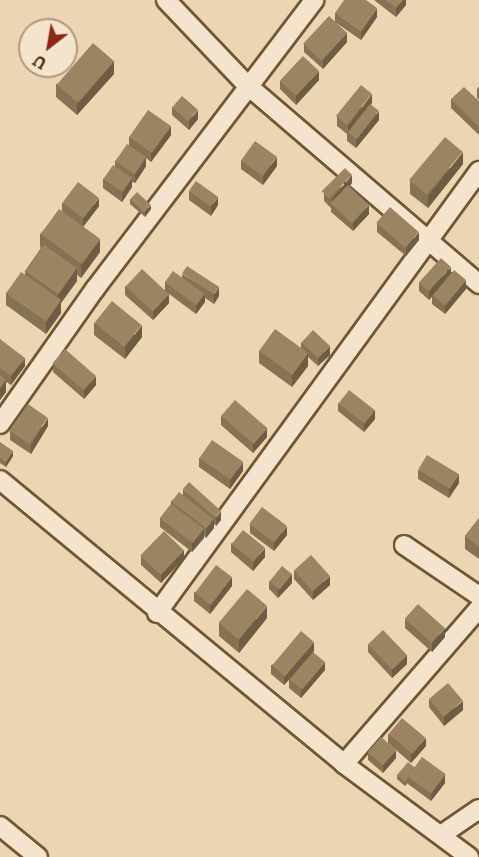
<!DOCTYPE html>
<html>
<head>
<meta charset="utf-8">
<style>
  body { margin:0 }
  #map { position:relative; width:479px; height:857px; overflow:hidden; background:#eed5b1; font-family:"IM FELL DW Pica",serif }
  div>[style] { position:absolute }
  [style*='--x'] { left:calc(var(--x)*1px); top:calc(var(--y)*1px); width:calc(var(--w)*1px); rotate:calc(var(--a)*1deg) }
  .roads { filter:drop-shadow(2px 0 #705634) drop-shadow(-2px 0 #705634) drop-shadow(0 2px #705634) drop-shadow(0 -2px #705634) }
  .minor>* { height:18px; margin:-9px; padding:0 9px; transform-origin:9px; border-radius:9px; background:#f4e4cc }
  .wall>* { inset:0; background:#877253 }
  .shaded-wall>* { inset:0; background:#6e5c44 }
  .building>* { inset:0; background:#9d8461; transform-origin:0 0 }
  span { translate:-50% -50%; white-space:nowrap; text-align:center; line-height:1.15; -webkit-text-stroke:4.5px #f4e4cc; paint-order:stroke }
  .north { position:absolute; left:18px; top:18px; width:60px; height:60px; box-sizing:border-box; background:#f4e4cc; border:2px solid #ae9a7f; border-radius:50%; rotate:211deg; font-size:16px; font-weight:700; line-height:24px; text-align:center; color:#462c0b }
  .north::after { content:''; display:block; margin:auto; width:21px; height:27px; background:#8f2418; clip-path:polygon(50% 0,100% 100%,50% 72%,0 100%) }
</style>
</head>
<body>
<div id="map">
  <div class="roads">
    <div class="minor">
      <i style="--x:166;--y:0;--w:117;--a:46.4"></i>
      <i style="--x:247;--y:85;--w:306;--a:40.6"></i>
      <i style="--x:0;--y:424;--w:165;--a:-54.9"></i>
      <i style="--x:95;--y:289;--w:363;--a:-52.8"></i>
      <i style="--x:0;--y:480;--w:446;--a:39.5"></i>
      <i style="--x:344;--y:764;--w:156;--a:36.6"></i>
      <i style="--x:404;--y:545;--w:91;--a:34.2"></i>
      <i style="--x:157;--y:613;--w:547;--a:-53.93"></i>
      <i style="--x:344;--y:764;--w:206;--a:-49.1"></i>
      <i style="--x:0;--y:826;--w:49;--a:39.2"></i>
      <i style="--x:441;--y:835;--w:46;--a:-34.4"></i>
    </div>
  </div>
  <div class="wall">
    <i style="clip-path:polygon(374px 0,406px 0,406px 5px,396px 17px)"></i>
    <i style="clip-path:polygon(335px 13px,377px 17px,361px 40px,335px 22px,347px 42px,323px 69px,304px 52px,304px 44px,335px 22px)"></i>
    <i style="clip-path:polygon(114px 74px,77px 115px,56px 97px,56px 84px)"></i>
    <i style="clip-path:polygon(319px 80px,296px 105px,280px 89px,280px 81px)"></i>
    <i style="clip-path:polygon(479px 86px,479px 100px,477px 98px,477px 89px)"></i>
    <i style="clip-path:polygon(451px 99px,479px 101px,479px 135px,451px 108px)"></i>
    <i style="clip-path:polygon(372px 103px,371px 104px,379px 120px,356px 148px,347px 141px,347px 134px,337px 126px,337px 117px)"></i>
    <i style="clip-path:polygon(172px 107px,198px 119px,189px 130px,172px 115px)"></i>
    <i style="clip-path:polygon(171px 135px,151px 162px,146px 158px,146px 166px,135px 183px,132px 182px,132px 187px,122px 202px,103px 188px,103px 179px,115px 166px,115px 161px,129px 145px,129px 137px)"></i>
    <i style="clip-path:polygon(241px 160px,277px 166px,263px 185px,241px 169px)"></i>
    <i style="clip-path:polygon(463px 164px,428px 208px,410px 194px,410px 181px)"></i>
    <i style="clip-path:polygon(352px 183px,349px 187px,369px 214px,353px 231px,331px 212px,331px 208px,324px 201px,324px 193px)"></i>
    <i style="clip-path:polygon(189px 191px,218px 205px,211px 216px,189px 200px)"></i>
    <i style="clip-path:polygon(130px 199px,151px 209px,145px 217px,130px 204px)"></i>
    <i style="clip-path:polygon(62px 203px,99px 206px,83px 227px,100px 252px,81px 278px,77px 275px,77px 281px,61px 303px,61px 313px,46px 334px,6px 305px,6px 293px,25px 275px,25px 271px,41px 248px,40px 247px,40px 234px,62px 211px)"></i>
    <i style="clip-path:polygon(377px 223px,419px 240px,406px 256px,377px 232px)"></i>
    <i style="clip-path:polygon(182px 274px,219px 296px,214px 304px,205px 298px,205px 302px,196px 314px,169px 294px,169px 303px,153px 320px,125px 295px,125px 286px,165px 290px,165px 282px,182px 277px)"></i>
    <i style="clip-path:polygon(451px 274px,466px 289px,445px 314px,432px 304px,432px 296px,429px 300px,419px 291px,419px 283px)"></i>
    <i style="clip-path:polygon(94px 323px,142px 337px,125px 359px,94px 335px)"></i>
    <i style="clip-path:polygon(0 339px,25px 366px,11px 385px,6px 382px,6px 392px,0 400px)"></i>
    <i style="clip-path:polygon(301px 342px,330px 355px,318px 366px,308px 357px,308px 366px,292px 387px,259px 363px,259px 351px,301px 348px)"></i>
    <i style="clip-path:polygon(53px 364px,96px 385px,84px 399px,53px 372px)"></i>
    <i style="clip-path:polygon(338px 403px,375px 419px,364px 432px,338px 411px)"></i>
    <i style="clip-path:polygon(221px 416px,267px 437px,253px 453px,221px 425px)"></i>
    <i style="clip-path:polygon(48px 426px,31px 454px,10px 440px,10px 431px)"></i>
    <i style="clip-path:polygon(0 442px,13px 456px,6px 467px,0 463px)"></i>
    <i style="clip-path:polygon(199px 458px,243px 471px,230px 489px,199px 467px)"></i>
    <i style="clip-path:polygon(418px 470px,459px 483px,449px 498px,418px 479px)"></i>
    <i style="clip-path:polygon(183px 489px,221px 520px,216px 526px,214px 524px,214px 528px,206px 538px,204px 536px,204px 538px,192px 552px,160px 527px,160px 518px,171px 504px,171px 501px,183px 495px)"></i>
    <i style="clip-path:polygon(479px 518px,479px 559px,465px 549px,465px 536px)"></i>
    <i style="clip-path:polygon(250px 524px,287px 535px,274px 551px,250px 533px)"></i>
    <i style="clip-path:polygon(231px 543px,265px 557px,253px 571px,231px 552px)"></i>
    <i style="clip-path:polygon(141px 556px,184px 558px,161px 583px,141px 565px)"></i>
    <i style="clip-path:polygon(294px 570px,330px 585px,313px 600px,294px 579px)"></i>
    <i style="clip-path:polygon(269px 581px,292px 583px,278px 598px,269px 589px)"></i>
    <i style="clip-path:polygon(232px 586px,210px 614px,194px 601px,194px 592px)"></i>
    <i style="clip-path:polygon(267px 618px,239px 653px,219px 636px,219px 623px)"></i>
    <i style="clip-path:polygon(405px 619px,445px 637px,432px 652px,405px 628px)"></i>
    <i style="clip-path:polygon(368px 644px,407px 664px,392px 678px,368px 652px)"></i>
    <i style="clip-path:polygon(314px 651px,313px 652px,325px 670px,301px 698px,289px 688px,289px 680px,284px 685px,271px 674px,271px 665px)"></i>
    <i style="clip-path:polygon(429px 699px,463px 710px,444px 726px,429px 707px)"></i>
    <i style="clip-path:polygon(388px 734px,426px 746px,411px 763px,388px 743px)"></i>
    <i style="clip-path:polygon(368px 752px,396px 758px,383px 773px,368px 760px)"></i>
    <i style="clip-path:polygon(414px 767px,445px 783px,431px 801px,408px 784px,408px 783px,405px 786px,397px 779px,397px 775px)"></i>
  </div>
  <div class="shaded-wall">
    <i style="clip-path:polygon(403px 0,406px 0,406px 5px,396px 17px,396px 8px)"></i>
    <i style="clip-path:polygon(377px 8px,377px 17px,361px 40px,361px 32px)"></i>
    <i style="clip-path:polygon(347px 33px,347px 42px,323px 69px,323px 60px)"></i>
    <i style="clip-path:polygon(114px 61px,114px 74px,77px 115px,77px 102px)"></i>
    <i style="clip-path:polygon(319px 71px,319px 80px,296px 105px,296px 96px)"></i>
    <i style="clip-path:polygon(372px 94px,372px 103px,349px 133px,348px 132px,348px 126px)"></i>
    <i style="clip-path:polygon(198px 110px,198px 119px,189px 130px,189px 121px)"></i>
    <i style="clip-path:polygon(379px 111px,379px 120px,356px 148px,356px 140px)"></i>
    <i style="clip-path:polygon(171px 126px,171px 135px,151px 162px,151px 153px)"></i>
    <i style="clip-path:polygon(463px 152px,463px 164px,428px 208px,428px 196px)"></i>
    <i style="clip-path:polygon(146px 157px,146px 166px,135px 183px,135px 175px)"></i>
    <i style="clip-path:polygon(277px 157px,277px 166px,263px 185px,263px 176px)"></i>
    <i style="clip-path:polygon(352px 175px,352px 183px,334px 205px,332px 203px,332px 199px)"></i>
    <i style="clip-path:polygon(132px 178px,132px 187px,122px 202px,122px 193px)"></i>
    <i style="clip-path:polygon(218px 197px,218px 205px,211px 216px,211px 207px)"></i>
    <i style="clip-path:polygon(99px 198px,99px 206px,83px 227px,83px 219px)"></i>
    <i style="clip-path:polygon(151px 205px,151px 209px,145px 217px,145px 212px)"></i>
    <i style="clip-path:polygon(369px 205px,369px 214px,353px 231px,353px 223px)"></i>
    <i style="clip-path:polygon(419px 232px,419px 240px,406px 256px,406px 248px)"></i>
    <i style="clip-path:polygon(100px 239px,100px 252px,81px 278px,81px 265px)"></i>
    <i style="clip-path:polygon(451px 267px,451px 275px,429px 300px,429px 291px)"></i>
    <i style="clip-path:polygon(77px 268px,77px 281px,61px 303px,61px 313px,46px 334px,46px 321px,58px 304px,58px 295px)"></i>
    <i style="clip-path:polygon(466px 280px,466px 289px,445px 314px,445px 306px)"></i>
    <i style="clip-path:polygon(219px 287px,219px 296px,214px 304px,214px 295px)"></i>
    <i style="clip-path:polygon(169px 294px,169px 303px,153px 320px,153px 311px)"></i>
    <i style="clip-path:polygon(205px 294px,205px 302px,196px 314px,196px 305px)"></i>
    <i style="clip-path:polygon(142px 325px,142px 337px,125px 359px,125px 347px)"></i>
    <i style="clip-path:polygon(330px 346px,330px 355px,318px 366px,318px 358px)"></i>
    <i style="clip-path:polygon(308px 353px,308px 366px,292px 387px,292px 375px)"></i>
    <i style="clip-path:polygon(25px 358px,25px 366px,11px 385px,11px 376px)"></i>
    <i style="clip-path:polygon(96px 376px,96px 385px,84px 399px,84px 390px)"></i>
    <i style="clip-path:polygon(6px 380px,6px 392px,0 400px,0 388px)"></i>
    <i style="clip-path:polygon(375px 410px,375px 419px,364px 432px,364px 423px)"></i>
    <i style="clip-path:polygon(48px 418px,48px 426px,31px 454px,31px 445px)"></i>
    <i style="clip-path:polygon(267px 428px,267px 437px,253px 453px,253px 444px)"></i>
    <i style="clip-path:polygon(13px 451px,13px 456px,6px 467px,6px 462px)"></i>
    <i style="clip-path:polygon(243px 462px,243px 471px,230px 489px,230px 480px)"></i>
    <i style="clip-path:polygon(459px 474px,459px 483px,449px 498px,449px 489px)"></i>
    <i style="clip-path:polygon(221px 511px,221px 520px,216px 526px,216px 518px)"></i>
    <i style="clip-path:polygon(214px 519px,214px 528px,206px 538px,206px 529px)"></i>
    <i style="clip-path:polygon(287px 526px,287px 535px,274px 551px,274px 543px)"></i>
    <i style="clip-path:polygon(204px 529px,204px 538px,192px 552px,192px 543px)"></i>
    <i style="clip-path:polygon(265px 548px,265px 557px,253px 571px,253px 562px)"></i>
    <i style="clip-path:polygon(184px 550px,184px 558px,161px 583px,161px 575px)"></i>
    <i style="clip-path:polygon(292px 574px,292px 583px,278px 598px,278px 589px)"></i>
    <i style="clip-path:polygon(330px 576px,330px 585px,313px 600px,313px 591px)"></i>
    <i style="clip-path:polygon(232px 577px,232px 586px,210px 614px,210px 605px)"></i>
    <i style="clip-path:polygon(267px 606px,267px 618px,239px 653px,239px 640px)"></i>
    <i style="clip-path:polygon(445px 628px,445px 637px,432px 652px,432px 643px)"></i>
    <i style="clip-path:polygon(314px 642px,314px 651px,284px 685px,284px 677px)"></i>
    <i style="clip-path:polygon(407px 655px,407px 664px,392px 678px,392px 669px)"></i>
    <i style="clip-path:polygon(325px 662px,325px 670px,301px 698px,301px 689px)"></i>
    <i style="clip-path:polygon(463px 701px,463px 710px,444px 726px,444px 717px)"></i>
    <i style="clip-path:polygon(426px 738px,426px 746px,411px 763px,411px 754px)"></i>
    <i style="clip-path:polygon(396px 750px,396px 758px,383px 773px,383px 765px)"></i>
    <i style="clip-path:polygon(445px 774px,445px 783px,431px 801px,431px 793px)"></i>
  </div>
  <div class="building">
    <i style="clip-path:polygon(344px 0,366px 0,377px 8px,361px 32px,335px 13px)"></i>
    <i style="clip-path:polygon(385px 0,403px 0,396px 8px)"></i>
    <i style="left:329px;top:16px;width:25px;height:38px;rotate:43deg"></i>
    <i style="left:93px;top:43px;width:28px;height:55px;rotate:41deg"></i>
    <i style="left:303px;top:56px;width:22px;height:34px;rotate:43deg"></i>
    <i style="left:361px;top:85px;width:14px;height:40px;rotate:39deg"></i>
    <i style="clip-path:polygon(464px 87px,479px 101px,479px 127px,451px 99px)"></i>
    <i style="left:182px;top:96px;width:21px;height:15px;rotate:41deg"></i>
    <i style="left:370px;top:104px;width:11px;height:36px;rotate:38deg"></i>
    <i style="left:148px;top:110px;width:28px;height:33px;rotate:35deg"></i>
    <i style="left:445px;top:137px;width:23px;height:56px;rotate:40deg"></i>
    <i style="left:255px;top:141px;width:27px;height:24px;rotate:36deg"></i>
    <i style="left:127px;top:144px;width:23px;height:21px;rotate:34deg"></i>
    <i style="left:113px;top:165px;width:23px;height:17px;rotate:34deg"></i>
    <i style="left:345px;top:168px;width:10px;height:33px;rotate:45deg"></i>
    <i style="left:196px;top:181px;width:27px;height:12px;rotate:36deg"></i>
    <i style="left:78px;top:182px;width:26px;height:26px;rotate:37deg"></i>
    <i style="left:348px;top:185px;width:29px;height:25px;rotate:44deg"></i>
    <i style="left:137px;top:192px;width:19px;height:10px;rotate:43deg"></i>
    <i style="left:390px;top:207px;width:38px;height:21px;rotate:41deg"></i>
    <i style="left:59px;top:209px;width:51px;height:31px;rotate:36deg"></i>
    <i style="left:44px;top:245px;width:40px;height:32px;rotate:35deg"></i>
    <i style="left:441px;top:258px;width:13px;height:33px;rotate:42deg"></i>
    <i style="left:187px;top:266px;width:38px;height:9px;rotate:33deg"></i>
    <i style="left:142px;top:269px;width:37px;height:24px;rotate:43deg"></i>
    <i style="left:454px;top:270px;width:16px;height:33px;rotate:40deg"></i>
    <i style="left:173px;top:271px;width:39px;height:14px;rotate:36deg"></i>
    <i style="left:21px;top:272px;width:49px;height:26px;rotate:35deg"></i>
    <i style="left:112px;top:301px;width:38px;height:28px;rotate:39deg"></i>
    <i style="left:275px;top:329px;width:41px;height:27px;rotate:36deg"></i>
    <i style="left:313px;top:330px;width:23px;height:17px;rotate:43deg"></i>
    <i style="clip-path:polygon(0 339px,25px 358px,11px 376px,0 368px)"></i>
    <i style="left:65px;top:349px;width:41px;height:19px;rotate:41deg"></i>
    <i style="clip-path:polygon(0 375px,6px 380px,0 388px)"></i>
    <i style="left:349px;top:390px;width:33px;height:17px;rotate:38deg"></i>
    <i style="left:235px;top:400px;width:43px;height:21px;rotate:41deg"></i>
    <i style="left:28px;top:404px;width:24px;height:32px;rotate:35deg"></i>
    <i style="left:212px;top:440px;width:38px;height:22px;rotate:35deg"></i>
    <i style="clip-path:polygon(0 442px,13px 451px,6px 462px,0 458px)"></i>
    <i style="left:427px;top:455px;width:37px;height:17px;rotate:31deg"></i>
    <i style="left:189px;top:482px;width:43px;height:9px;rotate:42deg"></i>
    <i style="left:179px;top:492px;width:44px;height:12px;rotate:38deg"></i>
    <i style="left:171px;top:504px;width:41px;height:18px;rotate:37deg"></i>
    <i style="left:262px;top:507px;width:31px;height:21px;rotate:37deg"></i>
    <i style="clip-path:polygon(479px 518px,479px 547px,465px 536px)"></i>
    <i style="left:243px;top:530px;width:28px;height:18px;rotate:39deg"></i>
    <i style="left:164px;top:531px;width:28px;height:34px;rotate:44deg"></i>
    <i style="left:311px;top:555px;width:28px;height:23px;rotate:48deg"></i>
    <i style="left:216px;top:565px;width:20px;height:35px;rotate:37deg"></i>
    <i style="left:282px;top:566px;width:13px;height:20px;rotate:39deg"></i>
    <i style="left:247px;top:589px;width:26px;height:44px;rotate:40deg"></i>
    <i style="left:418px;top:604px;width:36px;height:20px;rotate:42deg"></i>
    <i style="left:383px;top:630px;width:35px;height:21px;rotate:46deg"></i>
    <i style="left:301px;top:631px;width:17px;height:45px;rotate:40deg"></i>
    <i style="left:313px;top:652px;width:16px;height:36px;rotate:40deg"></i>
    <i style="left:448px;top:683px;width:23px;height:25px;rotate:50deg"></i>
    <i style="left:402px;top:718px;width:31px;height:21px;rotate:40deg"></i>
    <i style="left:381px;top:737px;width:20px;height:20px;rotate:41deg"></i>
    <i style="left:422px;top:757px;width:29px;height:24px;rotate:36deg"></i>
    <i style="clip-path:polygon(408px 762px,414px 767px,408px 776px,408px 778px,405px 782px,397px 775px)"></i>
  </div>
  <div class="north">U</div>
</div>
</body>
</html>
